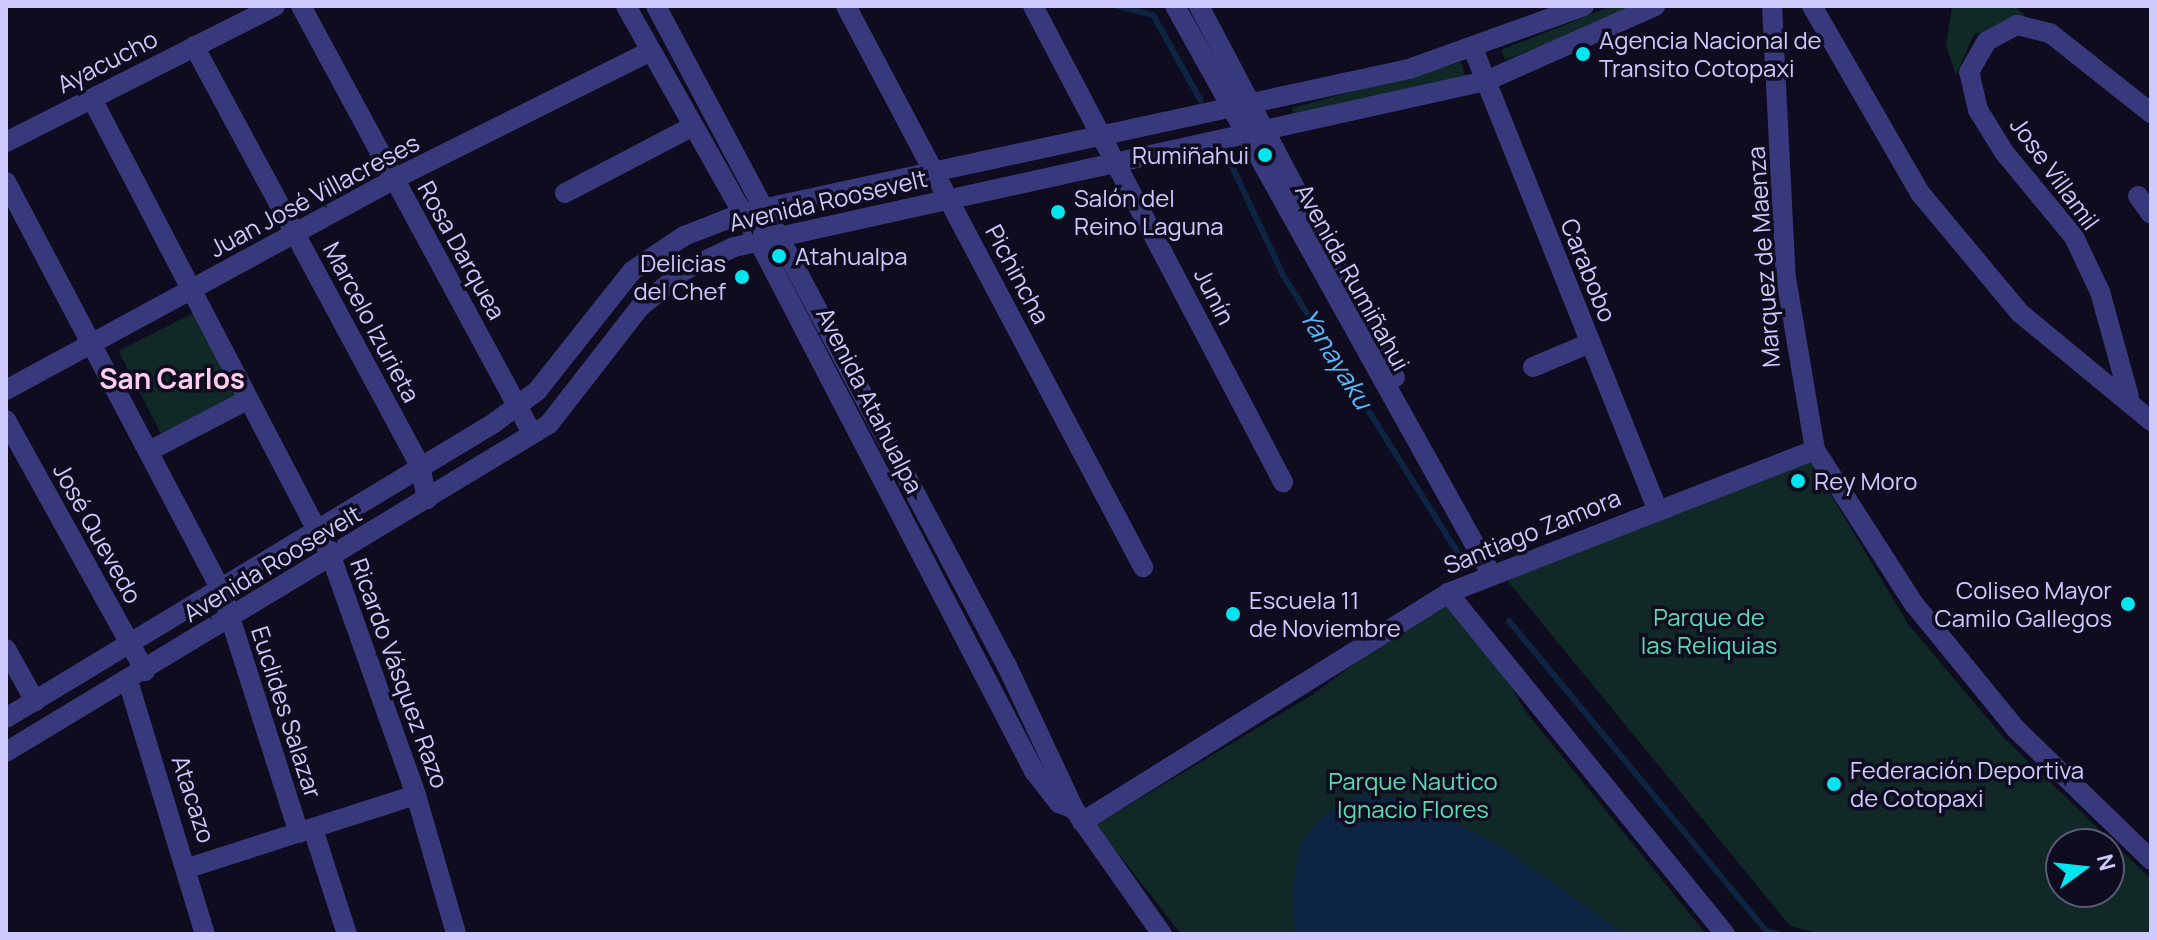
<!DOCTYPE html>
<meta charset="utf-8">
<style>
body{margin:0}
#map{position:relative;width:2157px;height:940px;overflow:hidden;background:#0e0c1e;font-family:Manrope,sans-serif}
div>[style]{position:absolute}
.green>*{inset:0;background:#102826;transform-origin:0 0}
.water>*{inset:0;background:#0d2442}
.stream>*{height:6px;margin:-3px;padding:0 3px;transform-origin:3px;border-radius:3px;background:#0d2442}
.minor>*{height:20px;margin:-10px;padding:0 10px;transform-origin:10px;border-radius:10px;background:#38397c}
.dots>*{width:22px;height:22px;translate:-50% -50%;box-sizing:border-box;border:4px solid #0e0c1e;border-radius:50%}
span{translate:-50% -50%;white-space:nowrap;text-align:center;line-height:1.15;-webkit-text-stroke:7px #0e0c1e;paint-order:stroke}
.poi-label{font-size:24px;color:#cecafe}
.left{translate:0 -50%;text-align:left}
.right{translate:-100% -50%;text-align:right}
.street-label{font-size:24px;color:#cecafe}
.park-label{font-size:24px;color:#59dcb4}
.water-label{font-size:26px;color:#5ab9fc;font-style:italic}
.quarter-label{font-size:28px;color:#feccef;font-weight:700}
.frame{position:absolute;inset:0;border:8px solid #cecafe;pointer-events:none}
.north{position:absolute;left:2045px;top:828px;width:80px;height:80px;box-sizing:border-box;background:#0e0c1e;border:2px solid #5b5878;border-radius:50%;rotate:75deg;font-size:22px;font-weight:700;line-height:32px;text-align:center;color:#cecafe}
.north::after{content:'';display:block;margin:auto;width:28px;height:36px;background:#04e5f0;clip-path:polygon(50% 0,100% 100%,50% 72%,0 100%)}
</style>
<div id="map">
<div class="green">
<div style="clip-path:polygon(1612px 6px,1642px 6px,1505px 60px,1501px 50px)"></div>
<div style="clip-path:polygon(1952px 6px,2015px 6px,2032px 23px,1974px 34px,1956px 75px,1946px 45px)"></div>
<div style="clip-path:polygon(1461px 62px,1466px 79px,1294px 120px,1292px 108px)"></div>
<div style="left:197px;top:311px;width:93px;height:88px;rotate:63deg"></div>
<div style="clip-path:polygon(evenodd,1811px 461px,1908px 624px,2004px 738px,2151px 879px,2151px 934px,1821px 934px,1790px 926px,1506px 579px,1811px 461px,2061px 844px,2109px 844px,2109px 892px,2061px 892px,2061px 844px)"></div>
<div style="clip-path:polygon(1454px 590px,1526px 712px,1706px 934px,1181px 934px,1096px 825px,1312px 695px)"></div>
</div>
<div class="water">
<div style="clip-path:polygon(1356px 795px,1409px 798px,1507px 850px,1625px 934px,1295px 934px,1292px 887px,1301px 843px,1320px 818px)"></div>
</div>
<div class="stream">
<div style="left:1117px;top:6px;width:37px;rotate:14deg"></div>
<div style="left:1153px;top:15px;width:98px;rotate:60.8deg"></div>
<div style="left:1229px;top:160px;width:127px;rotate:64.8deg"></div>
<div style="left:1283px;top:275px;width:326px;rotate:57.8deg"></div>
<div style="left:1509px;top:621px;width:403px;rotate:50.3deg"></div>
<div style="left:1766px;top:931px;width:11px;rotate:15deg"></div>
</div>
<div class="minor">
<div style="left:301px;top:6px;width:486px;rotate:61.6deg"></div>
<div style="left:626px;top:6px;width:271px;rotate:60.6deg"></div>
<div style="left:759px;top:242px;width:596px;rotate:62.53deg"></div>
<div style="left:1034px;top:771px;width:41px;rotate:52deg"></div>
<div style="left:1059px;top:803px;width:16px;rotate:22deg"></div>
<div style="left:656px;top:6px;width:748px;rotate:62deg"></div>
<div style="left:1007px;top:666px;width:158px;rotate:64.9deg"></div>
<div style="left:1074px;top:809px;width:153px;rotate:54.9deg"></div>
<div style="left:846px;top:6px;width:635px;rotate:62.1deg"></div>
<div style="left:1033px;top:6px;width:538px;rotate:62.29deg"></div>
<div style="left:1175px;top:6px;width:648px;rotate:60.9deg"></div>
<div style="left:1199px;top:6px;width:420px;rotate:62.2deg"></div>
<div style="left:1772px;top:6px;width:272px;rotate:87.1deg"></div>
<div style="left:1786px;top:278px;width:174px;rotate:80.4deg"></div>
<div style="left:1815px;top:450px;width:183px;rotate:57.3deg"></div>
<div style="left:1914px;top:604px;width:161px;rotate:50.8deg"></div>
<div style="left:2016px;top:729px;width:188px;rotate:44.1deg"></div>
<div style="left:1812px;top:6px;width:216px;rotate:60deg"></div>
<div style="left:1920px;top:193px;width:156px;rotate:50.2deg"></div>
<div style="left:2020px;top:313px;width:170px;rotate:39.5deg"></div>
<div style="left:194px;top:46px;width:477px;rotate:61.7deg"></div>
<div style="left:420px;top:466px;width:34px;rotate:78deg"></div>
<div style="left:1474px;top:51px;width:492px;rotate:68.2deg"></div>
<div style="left:92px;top:99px;width:519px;rotate:62.45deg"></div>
<div style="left:332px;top:559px;width:251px;rotate:70.4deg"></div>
<div style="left:416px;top:795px;width:145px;rotate:73.9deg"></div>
<div style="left:6px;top:142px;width:301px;rotate:-26.8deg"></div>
<div style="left:6px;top:182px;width:460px;rotate:62.2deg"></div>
<div style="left:221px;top:589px;width:256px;rotate:72.3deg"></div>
<div style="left:565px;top:193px;width:144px;rotate:-27.6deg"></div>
<div style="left:2138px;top:196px;width:22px;rotate:54deg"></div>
<div style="left:1533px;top:367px;width:62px;rotate:-22.8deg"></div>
<div style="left:6px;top:390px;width:442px;rotate:-28.5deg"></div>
<div style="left:394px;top:179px;width:287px;rotate:-26.5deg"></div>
<div style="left:2129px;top:397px;width:109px;rotate:-105.4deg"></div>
<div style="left:2100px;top:292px;width:61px;rotate:-115.3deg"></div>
<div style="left:2074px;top:237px;width:110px;rotate:-129.5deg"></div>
<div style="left:2004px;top:152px;width:49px;rotate:-121.8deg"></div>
<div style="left:1978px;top:110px;width:39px;rotate:-103deg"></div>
<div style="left:1969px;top:72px;width:36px;rotate:-60deg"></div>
<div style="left:1987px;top:41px;width:34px;rotate:-28deg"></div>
<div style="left:2017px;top:25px;width:34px;rotate:14deg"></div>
<div style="left:2050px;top:33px;width:129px;rotate:38.4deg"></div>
<div style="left:6px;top:420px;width:287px;rotate:61deg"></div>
<div style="left:151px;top:450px;width:110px;rotate:-27.5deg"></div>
<div style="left:1448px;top:593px;width:439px;rotate:50.9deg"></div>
<div style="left:6px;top:649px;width:60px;rotate:60.9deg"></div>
<div style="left:128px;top:681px;width:264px;rotate:73.1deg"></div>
<div style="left:6px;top:718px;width:570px;rotate:-31.15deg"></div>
<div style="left:494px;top:423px;width:54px;rotate:-36.7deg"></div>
<div style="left:537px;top:391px;width:153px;rotate:-51.6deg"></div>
<div style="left:632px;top:271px;width:63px;rotate:-33.9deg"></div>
<div style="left:684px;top:236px;width:63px;rotate:-21.3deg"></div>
<div style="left:743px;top:213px;width:681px;rotate:-12.2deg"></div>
<div style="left:1409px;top:69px;width:186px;rotate:-19.8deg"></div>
<div style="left:6px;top:752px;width:634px;rotate:-31.13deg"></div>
<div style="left:549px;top:424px;width:148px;rotate:-52.1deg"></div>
<div style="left:640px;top:307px;width:58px;rotate:-39.4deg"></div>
<div style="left:685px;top:270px;width:54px;rotate:-25.1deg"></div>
<div style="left:734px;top:247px;width:770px;rotate:-12.45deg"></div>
<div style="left:1486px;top:81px;width:185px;rotate:-23.9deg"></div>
<div style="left:1082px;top:822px;width:432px;rotate:-32deg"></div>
<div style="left:1448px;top:593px;width:394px;rotate:-21.3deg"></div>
<div style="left:313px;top:829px;width:110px;rotate:72.1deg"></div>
<div style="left:188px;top:868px;width:239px;rotate:-17.8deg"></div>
</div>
<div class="dots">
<div style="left:1583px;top:54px;background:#04e5f0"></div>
<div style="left:1265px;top:155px;background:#04e5f0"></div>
<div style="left:1058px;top:212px;background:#04e5f0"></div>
<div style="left:779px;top:256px;background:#04e5f0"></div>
<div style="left:742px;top:277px;background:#04e5f0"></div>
<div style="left:1798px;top:481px;background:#04e5f0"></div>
<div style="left:2128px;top:604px;background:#04e5f0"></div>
<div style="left:1233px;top:614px;background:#04e5f0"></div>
<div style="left:1834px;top:784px;background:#04e5f0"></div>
</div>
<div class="poi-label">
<span class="left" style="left:1599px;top:54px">Agencia Nacional de<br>Transito Cotopaxi</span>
<span class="right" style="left:1249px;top:155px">Rumiñahui</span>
<span class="left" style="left:1074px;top:212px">Salón del<br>Reino Laguna</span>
<span class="left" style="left:795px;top:256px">Atahualpa</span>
<span class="right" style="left:726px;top:277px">Delicias<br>del Chef</span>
<span class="left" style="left:1814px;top:481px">Rey Moro</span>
<span class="right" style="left:2112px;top:604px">Coliseo Mayor<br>Camilo Gallegos</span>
<span class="left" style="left:1249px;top:614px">Escuela 11<br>de Noviembre</span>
<span class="left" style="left:1850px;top:784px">Federación Deportiva<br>de Cotopaxi</span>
</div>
<div class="street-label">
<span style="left:107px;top:61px;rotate:-27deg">Ayacucho</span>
<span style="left:2055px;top:173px;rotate:54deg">Jose Villamil</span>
<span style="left:314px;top:195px;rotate:-28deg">Juan José Villacreses</span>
<span style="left:828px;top:200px;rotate:-13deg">Avenida Roosevelt</span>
<span style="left:462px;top:250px;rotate:61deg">Rosa Darquea</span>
<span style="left:1763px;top:257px;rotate:-94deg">Marquez de Maenza</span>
<span style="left:1589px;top:270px;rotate:68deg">Carabobo</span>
<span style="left:1018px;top:274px;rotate:62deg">Pichincha</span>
<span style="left:1353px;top:277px;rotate:61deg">Avenida Rumiñahui</span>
<span style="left:1215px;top:296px;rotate:63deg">Junín</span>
<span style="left:372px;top:322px;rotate:62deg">Marcelo Izurieta</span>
<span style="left:870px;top:400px;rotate:63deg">Avenida Atahualpa</span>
<span style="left:1532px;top:531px;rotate:-22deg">Santiago Zamora</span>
<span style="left:98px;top:533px;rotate:61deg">José Quevedo</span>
<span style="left:272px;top:563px;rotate:-31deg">Avenida Roosevelt</span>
<span style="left:400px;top:673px;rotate:70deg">Ricardo Vásquez Razo</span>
<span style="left:287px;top:712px;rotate:72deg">Euclides Salazar</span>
<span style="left:194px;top:799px;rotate:72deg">Atacazo</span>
</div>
<div class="park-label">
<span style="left:1709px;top:631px">Parque de<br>las Reliquias</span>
<span style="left:1413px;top:795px">Parque Nautico<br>Ignacio Flores</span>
</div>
<div class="water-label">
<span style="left:1336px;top:359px;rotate:58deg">Yanayaku</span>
</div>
<div class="quarter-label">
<span style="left:172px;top:378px">San Carlos</span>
</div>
<div class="frame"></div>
<div class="north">N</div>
</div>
